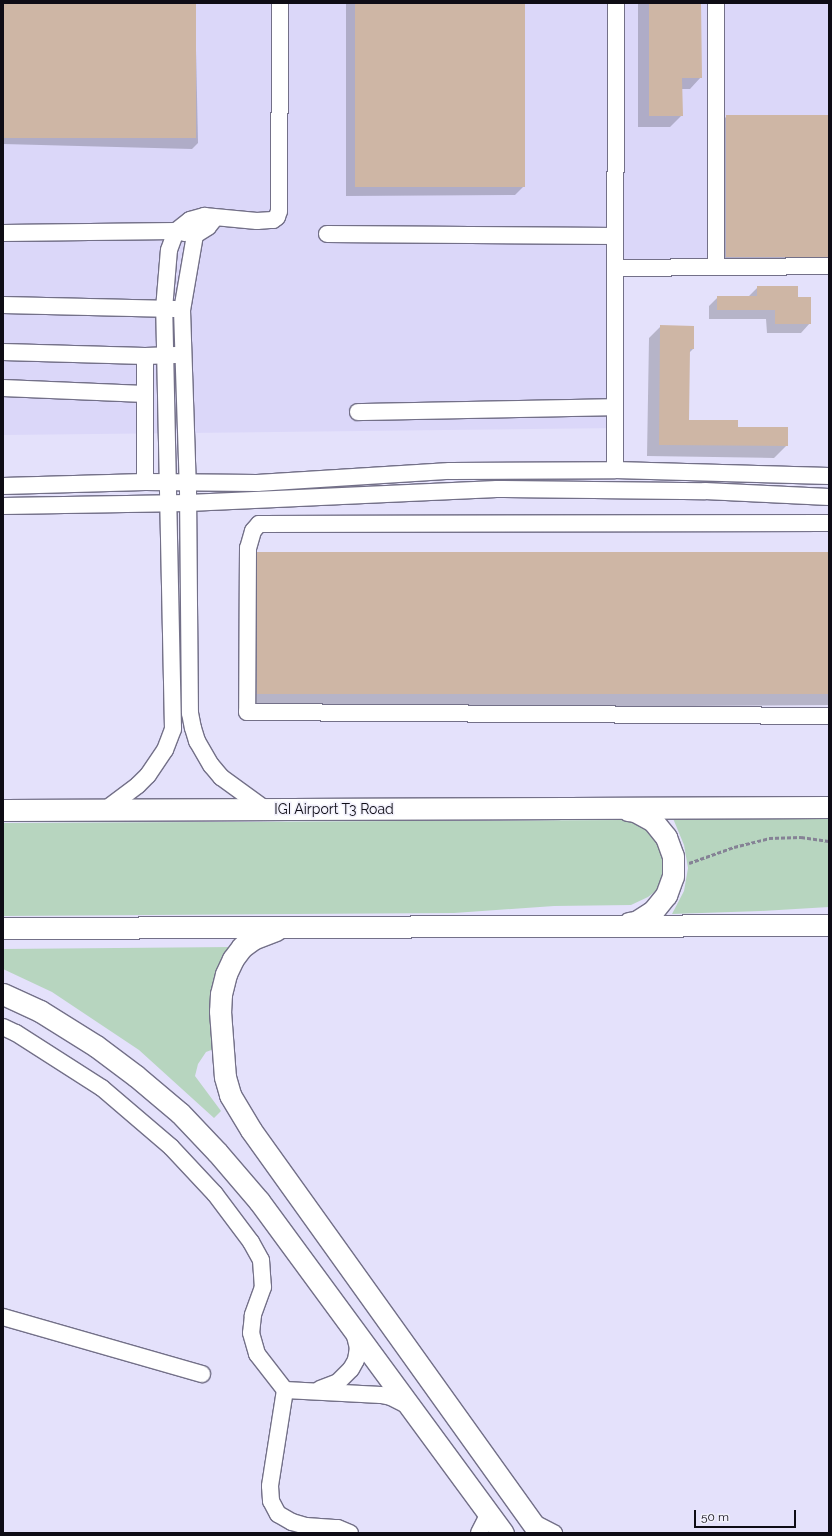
<!DOCTYPE html>
<style>
body{margin:0}
#map{position:relative;width:832px;height:1536px;overflow:hidden;background:#e4e1fb;font-family:Raleway,sans-serif}
div>[style]{position:absolute}
.built>*{inset:0;background:#dbd7f9}
.green>*{inset:0;background:#b7d5bf}
.shadow>*{inset:0;background:#0003}
.building>*{inset:0;background:#ceb6a5;transform-origin:0 0}
.path>*{height:2.5px;margin-top:-1.25px;transform-origin:0;background:repeating-linear-gradient(90deg,#858295 0 4px,transparent 0 6px)}
.roads{filter:drop-shadow(1px 0 #737088) drop-shadow(-1px 0 #737088) drop-shadow(0 1px #737088) drop-shadow(0 -1px #737088)}
.minor>*{height:16px;margin:-8px;padding:0 8px;transform-origin:8px;border-radius:8px;background:#fff}
.major>*{height:21px;margin:-10.5px;padding:0 10.5px;transform-origin:10.5px;border-radius:10.5px;background:#fff}
span{translate:-50% -50%;white-space:nowrap;text-align:center;line-height:1.15;-webkit-text-stroke:3px #f1f0fb;paint-order:stroke}
.street-label{font-size:14px;color:#0e0c15}
.frame{position:absolute;inset:0;border:4px solid #0e0c15;pointer-events:none}
.scale{position:absolute;left:694px;top:1510px;width:102px;height:18px;box-sizing:border-box;border:2px solid #0e0c15;border-top:0;padding-left:5px;font-size:12px;line-height:14px;white-space:nowrap;color:#0e0c15;-webkit-text-stroke:3px #f1f0fb;paint-order:stroke}
</style>
<div id="map">
<div class="built">
<div style="clip-path:polygon(3px 3px,829px 3px,829px 275px,621px 275px,621px 428px,3px 435px)"></div>
</div>
<div class="green">
<div style="clip-path:polygon(672px 816px,747px 816px,829px 819px,829px 907px,761px 911px,672px 914px,684px 891px,688px 868px,684px 845px)"></div>
<div style="clip-path:polygon(625px 820px,641px 825px,652px 835px,660px 845px,665px 864px,663px 878px,657px 890px,648px 897px,631px 905px,554px 906px,454px 913px,3px 916px,3px 823px)"></div>
<div style="clip-path:polygon(231px 947px,214px 1049px,206px 1052px,198px 1064px,195px 1076px,221px 1111px,214px 1118px,139px 1050px,52px 992px,3px 969px,3px 949px)"></div>
</div>
<div class="shadow">
<div style="clip-path:polygon(3px 3px,195px 3px,198px 143px,192px 149px,3px 144px)"></div>
<div style="clip-path:polygon(346px 3px,524px 3px,524px 186px,515px 195px,346px 196px)"></div>
<div style="clip-path:polygon(638px 3px,700px 3px,701px 77px,690px 89px,682px 89px,682px 115px,670px 127px,638px 127px)"></div>
<div style="clip-path:polygon(829px 116px,829px 269px,714px 269px,714px 129px,726px 117px)"></div>
<div style="clip-path:polygon(758px 287px,797px 298px,810px 323px,801px 333px,767px 333px,766px 319px,709px 319px,709px 306px,718px 297px,748px 297px)"></div>
<div style="clip-path:polygon(661px 326px,693px 349px,689px 353px,688px 421px,737px 428px,787px 445px,774px 458px,647px 456px,649px 338px)"></div>
<div style="clip-path:polygon(829px 553px,829px 705px,245px 709px,246px 569px,258px 557px)"></div>
</div>
<div class="building">
<div style="left:3px;top:3px;width:193px;height:135px"></div>
<div style="left:355px;top:3px;width:170px;height:184px"></div>
<div style="clip-path:polygon(649px 3px,701px 3px,702px 78px,682px 78px,683px 116px,649px 116px)"></div>
<div style="left:829px;top:115px;width:142px;height:103px;rotate:90deg"></div>
<div style="clip-path:polygon(757px 286px,798px 286px,798px 297px,811px 297px,811px 324px,775px 324px,775px 310px,717px 310px,717px 296px,757px 296px)"></div>
<div style="clip-path:polygon(660px 325px,694px 326px,694px 349px,690px 349px,689px 420px,738px 420px,738px 427px,788px 427px,788px 446px,659px 445px)"></div>
<div style="left:829px;top:552px;width:142px;height:572px;rotate:90deg"></div>
</div>
<div class="path">
<div style="left:689px;top:863px;width:48px;rotate:-19.6deg"></div>
<div style="left:734px;top:847px;width:36px;rotate:-14deg"></div>
<div style="left:769px;top:838px;width:32px;rotate:-2deg"></div>
<div style="left:801px;top:837px;width:28px;rotate:8deg"></div>
</div>
<div class="roads">
<div class="minor">
<div style="left:716px;top:3px;width:264px;rotate:90deg"></div>
<div style="left:215px;top:218px;width:11px;rotate:128deg"></div>
<div style="left:208px;top:227px;width:15px;rotate:148deg"></div>
<div style="left:195px;top:235px;width:76px;rotate:99.8deg"></div>
<div style="left:182px;top:310px;width:179px;rotate:88.1deg"></div>
<div style="left:188px;top:489px;width:224px;rotate:89.5deg"></div>
<div style="left:190px;top:713px;width:15px;rotate:79deg"></div>
<div style="left:193px;top:728px;width:14px;rotate:73deg"></div>
<div style="left:197px;top:741px;width:28px;rotate:60deg"></div>
<div style="left:211px;top:765px;width:16px;rotate:50deg"></div>
<div style="left:221px;top:777px;width:54px;rotate:36deg"></div>
<div style="left:3px;top:233px;width:173px;rotate:-0.7deg"></div>
<div style="left:176px;top:231px;width:9px;rotate:13deg"></div>
<div style="left:327px;top:234px;width:288px;rotate:0.4deg"></div>
<div style="left:615px;top:268px;width:214px;rotate:-0.5deg"></div>
<div style="left:3px;top:305px;width:172px;rotate:1.3deg"></div>
<div style="left:3px;top:352px;width:142px;rotate:1.6deg"></div>
<div style="left:145px;top:356px;width:31px;rotate:-2deg"></div>
<div style="left:3px;top:388px;width:142px;rotate:2.4deg"></div>
<div style="left:358px;top:412px;width:257px;rotate:-1.1deg"></div>
<div style="left:615px;top:470px;width:467px;rotate:-89.9deg"></div>
<div style="left:145px;top:482px;width:126px;rotate:-90deg"></div>
<div style="left:3px;top:486px;width:142px;rotate:-1.6deg"></div>
<div style="left:145px;top:482px;width:112px;rotate:0.5deg"></div>
<div style="left:257px;top:483px;width:193px;rotate:-3.6deg"></div>
<div style="left:450px;top:471px;width:165px;rotate:-0.3deg"></div>
<div style="left:615px;top:470px;width:214px;rotate:1.6deg"></div>
<div style="left:3px;top:506px;width:185px;rotate:-0.9deg"></div>
<div style="left:188px;top:503px;width:309px;rotate:-2.6deg"></div>
<div style="left:497px;top:489px;width:208px;rotate:0.6deg"></div>
<div style="left:705px;top:491px;width:124px;rotate:2.8deg"></div>
<div style="left:829px;top:523px;width:570px;rotate:179.9deg"></div>
<div style="left:259px;top:524px;width:9px;rotate:131deg"></div>
<div style="left:253px;top:531px;width:18px;rotate:106deg"></div>
<div style="left:248px;top:548px;width:164px;rotate:90.3deg"></div>
<div style="left:247px;top:712px;width:582px;rotate:0.39deg"></div>
<div style="left:105px;top:810px;width:41px;rotate:-37.1deg"></div>
<div style="left:138px;top:785px;width:14px;rotate:-45deg"></div>
<div style="left:148px;top:775px;width:30px;rotate:-56deg"></div>
<div style="left:165px;top:750px;width:22px;rotate:-69deg"></div>
<div style="left:173px;top:729px;width:420px;rotate:-91.2deg"></div>
<div style="left:164px;top:309px;width:59px;rotate:-85.2deg"></div>
<div style="left:169px;top:250px;width:20px;rotate:-70deg"></div>
<div style="left:176px;top:231px;width:18px;rotate:-38deg"></div>
<div style="left:190px;top:220px;width:15px;rotate:-16deg"></div>
<div style="left:204px;top:216px;width:53px;rotate:5.4deg"></div>
<div style="left:257px;top:221px;width:16px;rotate:-4deg"></div>
<div style="left:273px;top:220px;width:5px;rotate:-37deg"></div>
<div style="left:277px;top:217px;width:6px;rotate:-72deg"></div>
<div style="left:279px;top:211px;width:208px;rotate:-89.7deg"></div>
<div style="left:3px;top:1027px;width:14px;rotate:25deg"></div>
<div style="left:16px;top:1033px;width:102px;rotate:32.6deg"></div>
<div style="left:102px;top:1088px;width:91px;rotate:40.5deg"></div>
<div style="left:171px;top:1147px;width:64px;rotate:46.9deg"></div>
<div style="left:215px;top:1194px;width:60px;rotate:53.1deg"></div>
<div style="left:251px;top:1242px;width:21px;rotate:61deg"></div>
<div style="left:261px;top:1260px;width:27px;rotate:86deg"></div>
<div style="left:263px;top:1287px;width:30px;rotate:110deg"></div>
<div style="left:253px;top:1315px;width:18px;rotate:96deg"></div>
<div style="left:251px;top:1333px;width:22px;rotate:74deg"></div>
<div style="left:257px;top:1354px;width:46px;rotate:52.1deg"></div>
<div style="left:285px;top:1390px;width:96px;rotate:3deg"></div>
<div style="left:381px;top:1395px;width:10px;rotate:11deg"></div>
<div style="left:391px;top:1397px;width:20px;rotate:27deg"></div>
<div style="left:3px;top:1317px;width:207px;rotate:16deg"></div>
<div style="left:320px;top:1389px;width:19px;rotate:-21deg"></div>
<div style="left:338px;top:1382px;width:18px;rotate:-45deg"></div>
<div style="left:351px;top:1369px;width:10px;rotate:-61deg"></div>
<div style="left:356px;top:1360px;width:12px;rotate:-81deg"></div>
<div style="left:358px;top:1348px;width:16px;rotate:-104deg"></div>
<div style="left:285px;top:1390px;width:97px;rotate:98.9deg"></div>
<div style="left:270px;top:1486px;width:15px;rotate:86deg"></div>
<div style="left:271px;top:1501px;width:15px;rotate:62deg"></div>
<div style="left:278px;top:1514px;width:16px;rotate:30deg"></div>
<div style="left:292px;top:1522px;width:15px;rotate:16deg"></div>
<div style="left:306px;top:1526px;width:32px;rotate:4deg"></div>
<div style="left:338px;top:1528px;width:13px;rotate:23deg"></div>
<div style="left:532px;top:1522px;width:25px;rotate:27deg"></div>
<div style="left:479px;top:1533px;width:18px;rotate:-63deg"></div>
<div style="left:487px;top:1517px;width:8px;rotate:-97deg"></div>
</div>
<div class="major">
<div style="left:3px;top:810px;width:826px;rotate:-0.21deg"></div>
<div style="left:628px;top:810px;width:7px;rotate:8deg"></div>
<div style="left:635px;top:811px;width:21px;rotate:29deg"></div>
<div style="left:653px;top:821px;width:21px;rotate:51deg"></div>
<div style="left:666px;top:837px;width:20px;rotate:70deg"></div>
<div style="left:673px;top:856px;width:20px;rotate:90deg"></div>
<div style="left:673px;top:876px;width:20px;rotate:110deg"></div>
<div style="left:666px;top:895px;width:21px;rotate:129deg"></div>
<div style="left:653px;top:911px;width:20px;rotate:147deg"></div>
<div style="left:636px;top:922px;width:7px;rotate:172deg"></div>
<div style="left:3px;top:928px;width:826px;rotate:-0.21deg"></div>
<div style="left:276px;top:930px;width:25px;rotate:159deg"></div>
<div style="left:253px;top:939px;width:14px;rotate:144deg"></div>
<div style="left:242px;top:947px;width:15px;rotate:127deg"></div>
<div style="left:233px;top:959px;width:17px;rotate:115deg"></div>
<div style="left:226px;top:974px;width:21px;rotate:104deg"></div>
<div style="left:221px;top:994px;width:17px;rotate:93deg"></div>
<div style="left:220px;top:1011px;width:66px;rotate:85.7deg"></div>
<div style="left:225px;top:1077px;width:19px;rotate:74deg"></div>
<div style="left:230px;top:1095px;width:41px;rotate:59deg"></div>
<div style="left:251px;top:1130px;width:496px;rotate:54.4deg"></div>
<div style="left:3px;top:994px;width:41px;rotate:24.7deg"></div>
<div style="left:40px;top:1011px;width:66px;rotate:32deg"></div>
<div style="left:96px;top:1046px;width:50px;rotate:36.9deg"></div>
<div style="left:136px;top:1076px;width:57px;rotate:40.1deg"></div>
<div style="left:180px;top:1113px;width:54px;rotate:46.5deg"></div>
<div style="left:217px;top:1152px;width:65px;rotate:49.4deg"></div>
<div style="left:259px;top:1201px;width:412px;rotate:53.7deg"></div>
</div>
</div>
<div class="street-label">
<span style="left:334px;top:809px">IGI Airport T3 Road</span>
</div>
<div class="frame"></div>
<div class="scale">50 m</div>
</div>
